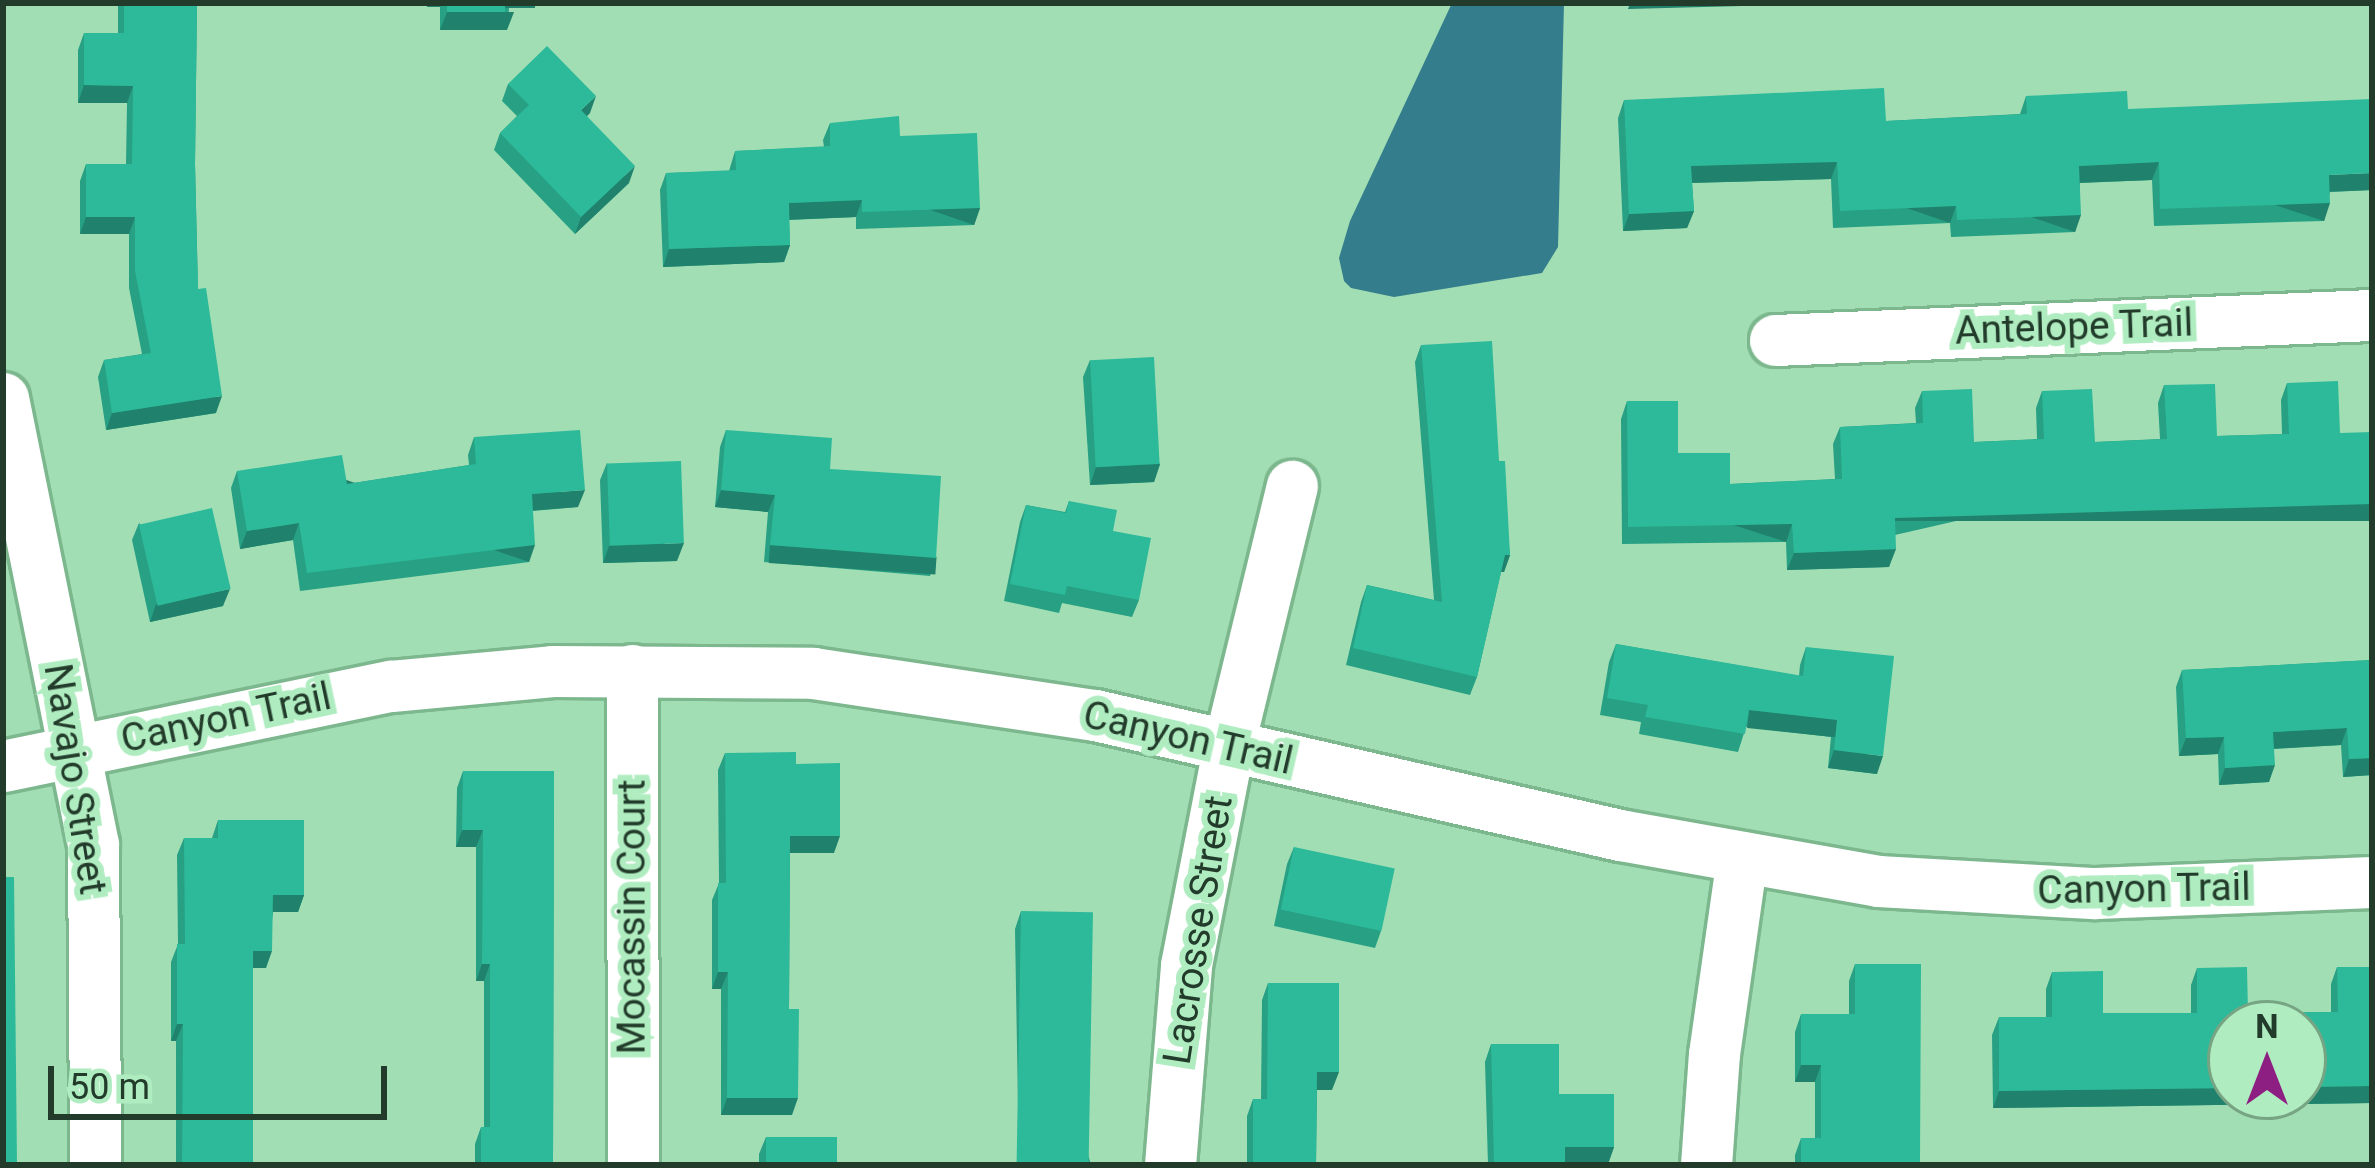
<!DOCTYPE html>
<style>
body{margin:0}
#map{position:relative;width:2375px;height:1168px;overflow:hidden;background:#a2deb3;font-family:Roboto,sans-serif}
div>[style]{position:absolute}
.water>*{inset:0;background:#347d8c}
.roads{filter:drop-shadow(3px 0 #7cb78d) drop-shadow(-3px 0 #7cb78d) drop-shadow(0 3px #7cb78d) drop-shadow(0 -3px #7cb78d)}
.street>*{height:51px;margin:-25.5px;padding:0 25.5px;transform-origin:25.5px;border-radius:25.5px;background:#fff}
.wall>*{inset:0;background:#27a084}
.shaded-wall>*{inset:0;background:#20826c;transform-origin:0 0}
.building>*{inset:0;background:#2dba9a;transform-origin:0 0}
span{translate:-50% -50%;white-space:nowrap;text-align:center;line-height:1.15;-webkit-text-stroke:12px #afecc0;paint-order:stroke}
.street-label{font-size:39px;color:#223b2a}
.frame{position:absolute;inset:0;border:6px solid #223b2a;pointer-events:none}
.north{position:absolute;left:2207px;top:1000px;width:120px;height:120px;box-sizing:border-box;background:#afecc0;border:3px solid #77a584;border-radius:50%;rotate:0deg;font-size:33px;font-weight:700;line-height:48px;text-align:center;color:#223b2a}
.north::after{content:'';display:block;margin:auto;width:42px;height:54px;background:#8e1f82;clip-path:polygon(50% 0,100% 100%,50% 72%,0 100%)}
.scale{position:absolute;left:48px;top:1066px;width:339px;height:54px;box-sizing:border-box;border:6px solid #223b2a;border-top:0;padding-left:15px;font-size:36px;line-height:42px;white-space:nowrap;color:#223b2a;-webkit-text-stroke:9px #afecc0;paint-order:stroke}
</style>
<div id="map">
<div class="water">
<div style="clip-path:polygon(1452px 3px,1564px 3px,1558px 247px,1542px 273px,1394px 297px,1351px 288px,1344px 281px,1339px 258px,1350px 221px)"></div>
</div>
<div class="roads">
<div class="street">
<div style="left:1775px;top:340px;width:598px;rotate:-2.4deg"></div>
<div style="left:3px;top:398px;width:455px;rotate:78.6deg"></div>
<div style="left:93px;top:844px;width:321px;rotate:89.6deg"></div>
<div style="left:632px;top:670px;width:495px;rotate:89.9deg"></div>
<div style="left:3px;top:766px;width:396px;rotate:-11.7deg"></div>
<div style="left:391px;top:686px;width:162px;rotate:-5.3deg"></div>
<div style="left:552px;top:671px;width:261px;rotate:0.4deg"></div>
<div style="left:813px;top:673px;width:285px;rotate:8.5deg"></div>
<div style="left:1095px;top:715px;width:539px;rotate:12.88deg"></div>
<div style="left:1620px;top:835px;width:262px;rotate:10.1deg"></div>
<div style="left:1878px;top:881px;width:218px;rotate:3.2deg"></div>
<div style="left:2096px;top:893px;width:276px;rotate:-2.3deg"></div>
<div style="left:1170px;top:1165px;width:201px;rotate:-85.4deg"></div>
<div style="left:1186px;top:965px;width:221px;rotate:-79deg"></div>
<div style="left:1228px;top:748px;width:270px;rotate:-76.3deg"></div>
<div style="left:1706px;top:1165px;width:111px;rotate:-85.9deg"></div>
<div style="left:1714px;top:1054px;width:199px;rotate:-81.9deg"></div>
</div>
</div>
<div class="wall">
<div style="clip-path:polygon(118px 3px,197px 3px,195px 164px,198px 289px,216px 413px,106px 430px,98px 377px,104px 360px,142px 354px,129px 288px,129px 234px,80px 234px,80px 181px,86px 164px,126px 164px,127px 103px,78px 103px,78px 50px,84px 33px,118px 33px)"></div>
<div style="clip-path:polygon(427px 3px,535px 3px,534px 8px,509px 8px,507px 30px,440px 30px,440px 7px,427px 7px)"></div>
<div style="clip-path:polygon(508px 84px,590px 113px,587px 116px,629px 183px,575px 234px,494px 150px,500px 133px,517px 116px,502px 101px)"></div>
<div style="clip-path:polygon(2026px 96px,2128px 109px,2372px 190px,2330px 192px,2324px 221px,2154px 226px,2152px 180px,2080px 183px,2075px 232px,1951px 237px,1950px 223px,1833px 228px,1831px 179px,1692px 183px,1694px 211px,1687px 228px,1623px 231px,1618px 118px,1624px 100px,1886px 121px,2020px 114px)"></div>
<div style="clip-path:polygon(830px 123px,900px 136px,980px 208px,974px 225px,856px 229px,856px 217px,789px 220px,790px 245px,784px 262px,663px 267px,660px 190px,666px 173px,729px 171px,735px 151px,824px 147px,823px 140px)"></div>
<div style="clip-path:polygon(1421px 345px,1499px 461px,1510px 555px,1504px 572px,1501px 572px,1477px 677px,1470px 695px,1346px 665px,1361px 602px,1367px 585px,1434px 600px,1415px 362px)"></div>
<div style="clip-path:polygon(1090px 360px,1160px 464px,1154px 482px,1090px 485px,1083px 377px)"></div>
<div style="clip-path:polygon(2287px 383px,2340px 433px,1895px 535px,1889px 567px,1787px 570px,1786px 542px,1622px 544px,1621px 419px,1627px 401px,1678px 453px,1730px 484px,1835px 479px,1833px 444px,1840px 427px,1916px 423px,1915px 408px,1922px 391px,1974px 442px,2037px 439px,2036px 408px,2042px 391px,2095px 442px,2160px 439px,2158px 403px,2164px 385px,2217px 436px,2282px 434px,2281px 400px)"></div>
<div style="clip-path:polygon(726px 430px,830px 469px,936px 558px,930px 576px,764px 562px,768px 512px,715px 507px,720px 447px)"></div>
<div style="clip-path:polygon(474px 437px,578px 507px,533px 511px,529px 562px,300px 591px,293px 540px,240px 549px,231px 488px,237px 471px,347px 484px,469px 465px,468px 455px)"></div>
<div style="clip-path:polygon(607px 463px,677px 561px,603px 563px,600px 480px)"></div>
<div style="clip-path:polygon(1069px 501px,1113px 531px,1139px 600px,1132px 617px,1062px 603px,1059px 613px,1004px 601px,1020px 522px,1026px 505px,1065px 512px)"></div>
<div style="clip-path:polygon(139px 523px,223px 606px,150px 622px,132px 540px)"></div>
<div style="clip-path:polygon(1616px 644px,1799px 676px,1800px 665px,1806px 647px,1877px 774px,1828px 768px,1831px 737px,1746px 727px,1738px 752px,1639px 734px,1641px 722px,1600px 715px,1609px 662px)"></div>
<div style="clip-path:polygon(2372px 660px,2372px 775px,2343px 777px,2341px 745px,2274px 749px,2269px 782px,2219px 785px,2218px 754px,2179px 756px,2176px 687px,2182px 670px)"></div>
<div style="clip-path:polygon(725px 753px,796px 764px,834px 853px,790px 853px,789px 1009px,792px 1115px,721px 1115px,721px 989px,712px 989px,712px 900px,719px 883px,718px 770px)"></div>
<div style="clip-path:polygon(463px 771px,554px 771px,553px 1165px,475px 1165px,475px 1144px,481px 1127px,484px 1127px,484px 981px,476px 981px,476px 847px,456px 847px,457px 788px)"></div>
<div style="clip-path:polygon(218px 820px,304px 895px,298px 912px,273px 912px,266px 968px,253px 968px,253px 1165px,176px 1165px,176px 1041px,171px 1041px,171px 962px,178px 944px,177px 855px,184px 838px,212px 838px)"></div>
<div style="clip-path:polygon(1294px 847px,1381px 931px,1375px 948px,1274px 926px,1287px 864px)"></div>
<div style="clip-path:polygon(1021px 911px,1091px 1165px,1019px 1165px,1015px 929px)"></div>
<div style="clip-path:polygon(1855px 964px,1920px 1165px,1795px 1165px,1795px 1155px,1801px 1138px,1815px 1138px,1815px 1082px,1795px 1082px,1795px 1032px,1801px 1014px,1849px 1014px,1849px 981px)"></div>
<div style="clip-path:polygon(2337px 967px,2372px 967px,2372px 1103px,1993px 1108px,1992px 1035px,1999px 1017px,2046px 1017px,2046px 989px,2052px 972px,2103px 1013px,2191px 1013px,2191px 985px,2197px 968px,2248px 1013px,2331px 1012px,2331px 984px)"></div>
<div style="clip-path:polygon(1268px 983px,1332px 1090px,1317px 1090px,1316px 1165px,1247px 1165px,1247px 1116px,1253px 1099px,1261px 1099px,1262px 1000px)"></div>
<div style="clip-path:polygon(1491px 1044px,1559px 1094px,1614px 1147px,1608px 1164px,1488px 1165px,1485px 1062px)"></div>
<div style="clip-path:polygon(766px 1137px,837px 1165px,759px 1165px,759px 1154px)"></div>
</div>
<div class="shaded-wall">
<div style="clip-path:polygon(429px 3px,442px 3px,440px 7px,427px 7px)"></div>
<div style="left:488px;top:3px;width:47px;height:5px"></div>
<div style="clip-path:polygon(1630px 3px,1854px 3px,1628px 9px)"></div>
<div style="clip-path:polygon(447px 12px,514px 12px,507px 30px,440px 30px)"></div>
<div style="clip-path:polygon(84px 85px,133px 86px,127px 103px,78px 103px)"></div>
<div style="clip-path:polygon(596px 96px,590px 113px,575px 127px,581px 110px)"></div>
<div style="clip-path:polygon(1786px 162px,1837px 162px,1831px 179px,1685px 183px,1691px 166px)"></div>
<div style="clip-path:polygon(2159px 162px,2152px 180px,2073px 183px,2079px 166px)"></div>
<div style="clip-path:polygon(635px 166px,629px 183px,575px 234px,581px 217px)"></div>
<div style="clip-path:polygon(2372px 173px,2372px 190px,2323px 192px,2329px 175px)"></div>
<div style="clip-path:polygon(862px 200px,856px 217px,782px 220px,789px 203px)"></div>
<div style="left:2330px;top:203px;width:19px;height:170px;rotate:108deg"></div>
<div style="left:1956px;top:206px;width:18px;height:116px;rotate:109deg"></div>
<div style="left:980px;top:208px;width:18px;height:118px;rotate:109deg"></div>
<div style="clip-path:polygon(1694px 211px,1687px 228px,1623px 231px,1629px 214px)"></div>
<div style="left:2081px;top:215px;width:18px;height:124px;rotate:109deg"></div>
<div style="clip-path:polygon(86px 217px,135px 217px,129px 234px,80px 234px)"></div>
<div style="clip-path:polygon(790px 245px,784px 262px,663px 267px,669px 249px)"></div>
<div style="clip-path:polygon(222px 396px,216px 413px,106px 430px,112px 413px)"></div>
<div style="clip-path:polygon(1160px 464px,1154px 482px,1090px 485px,1096px 467px)"></div>
<div style="clip-path:polygon(585px 490px,578px 507px,526px 511px,532px 494px)"></div>
<div style="clip-path:polygon(721px 490px,775px 495px,768px 512px,715px 507px)"></div>
<div style="left:2372px;top:504px;width:17px;height:477px;rotate:90deg"></div>
<div style="clip-path:polygon(299px 523px,293px 540px,240px 549px,247px 531px)"></div>
<div style="left:1792px;top:524px;width:19px;height:164px;rotate:108deg"></div>
<div style="clip-path:polygon(684px 543px,677px 561px,603px 563px,609px 546px)"></div>
<div style="left:535px;top:545px;width:18px;height:230px;rotate:109deg"></div>
<div style="left:770px;top:545px;width:167px;height:18px;rotate:4deg"></div>
<div style="clip-path:polygon(1896px 549px,1889px 567px,1787px 570px,1794px 553px)"></div>
<div style="clip-path:polygon(1505px 555px,1510px 555px,1504px 572px,1499px 572px)"></div>
<div style="clip-path:polygon(230px 589px,223px 606px,150px 622px,156px 604px)"></div>
<div style="left:1749px;top:710px;width:89px;height:18px;rotate:6deg"></div>
<div style="clip-path:polygon(2347px 728px,2341px 745px,2267px 749px,2273px 732px)"></div>
<div style="clip-path:polygon(2224px 737px,2218px 754px,2179px 756px,2186px 738px)"></div>
<div style="clip-path:polygon(1834px 750px,1883px 756px,1877px 774px,1828px 768px)"></div>
<div style="clip-path:polygon(2372px 758px,2372px 775px,2343px 777px,2349px 759px)"></div>
<div style="clip-path:polygon(2275px 765px,2269px 782px,2219px 785px,2225px 768px)"></div>
<div style="clip-path:polygon(462px 830px,483px 830px,476px 847px,456px 847px)"></div>
<div style="clip-path:polygon(790px 836px,840px 836px,834px 853px,784px 853px)"></div>
<div style="clip-path:polygon(273px 895px,304px 895px,298px 912px,267px 912px)"></div>
<div style="clip-path:polygon(253px 951px,272px 951px,266px 968px,246px 968px)"></div>
<div style="clip-path:polygon(482px 964px,490px 964px,484px 981px,476px 981px)"></div>
<div style="clip-path:polygon(718px 972px,728px 972px,721px 989px,712px 989px)"></div>
<div style="clip-path:polygon(177px 1024px,183px 1024px,176px 1041px,171px 1041px)"></div>
<div style="clip-path:polygon(1801px 1065px,1821px 1065px,1815px 1082px,1795px 1082px)"></div>
<div style="clip-path:polygon(1317px 1072px,1339px 1072px,1332px 1090px,1311px 1090px)"></div>
<div style="clip-path:polygon(2372px 1086px,2372px 1103px,1993px 1108px,1999px 1091px,2231px 1088px,2231px 1096px,2303px 1096px,2303px 1087px)"></div>
<div style="clip-path:polygon(727px 1098px,798px 1098px,792px 1115px,721px 1115px)"></div>
<div style="clip-path:polygon(1565px 1147px,1614px 1147px,1608px 1164px,1559px 1164px)"></div>
</div>
<div class="building">
<div style="clip-path:polygon(124px 3px,197px 3px,195px 164px,198px 289px,206px 288px,222px 396px,112px 413px,104px 360px,151px 353px,135px 271px,135px 217px,86px 217px,86px 164px,132px 164px,133px 86px,84px 85px,84px 33px,124px 33px)"></div>
<div style="left:447px;top:3px;width:58px;height:9px"></div>
<div style="clip-path:polygon(547px 46px,596px 96px,581px 110px,635px 166px,581px 217px,500px 133px,529px 105px,508px 84px)"></div>
<div style="clip-path:polygon(1884px 88px,1886px 121px,2027px 114px,2026px 96px,2127px 91px,2128px 109px,2372px 99px,2372px 173px,2329px 175px,2330px 203px,2160px 209px,2159px 162px,2079px 166px,2081px 215px,1957px 220px,1956px 206px,1840px 211px,1837px 162px,1691px 166px,1694px 211px,1629px 214px,1624px 100px)"></div>
<div style="clip-path:polygon(899px 116px,900px 136px,977px 133px,980px 208px,862px 212px,862px 200px,789px 203px,790px 245px,669px 249px,666px 173px,736px 170px,735px 151px,830px 146px,830px 123px)"></div>
<div style="clip-path:polygon(1492px 341px,1499px 461px,1505px 461px,1510px 555px,1505px 555px,1477px 677px,1353px 648px,1367px 585px,1442px 602px,1421px 345px)"></div>
<div style="left:1154px;top:357px;width:107px;height:64px;rotate:87deg"></div>
<div style="clip-path:polygon(2338px 381px,2340px 433px,2372px 432px,2372px 504px,1895px 518px,1896px 549px,1794px 553px,1792px 524px,1628px 527px,1627px 401px,1678px 401px,1678px 453px,1730px 453px,1730px 484px,1842px 479px,1840px 427px,1923px 423px,1922px 391px,1972px 389px,1974px 442px,2044px 439px,2042px 391px,2092px 389px,2095px 442px,2167px 439px,2164px 385px,2215px 384px,2217px 436px,2289px 434px,2287px 383px)"></div>
<div style="clip-path:polygon(580px 430px,585px 490px,532px 494px,535px 545px,307px 573px,299px 523px,247px 531px,237px 471px,342px 455px,347px 484px,476px 464px,474px 437px)"></div>
<div style="clip-path:polygon(726px 430px,832px 438px,830px 469px,941px 476px,936px 558px,770px 545px,775px 495px,721px 490px)"></div>
<div style="left:681px;top:461px;width:82px;height:74px;rotate:88deg"></div>
<div style="clip-path:polygon(1069px 501px,1117px 510px,1113px 531px,1151px 538px,1139px 600px,1067px 586px,1065px 595px,1010px 584px,1026px 505px,1066px 513px)"></div>
<div style="left:212px;top:508px;width:83px;height:75px;rotate:77deg"></div>
<div style="clip-path:polygon(1616px 644px,1803px 676px,1806px 647px,1894px 656px,1883px 756px,1834px 750px,1837px 720px,1749px 710px,1745px 734px,1645px 717px,1648px 705px,1607px 698px)"></div>
<div style="clip-path:polygon(2372px 660px,2372px 758px,2349px 759px,2347px 728px,2273px 732px,2275px 765px,2225px 768px,2224px 737px,2186px 738px,2182px 670px)"></div>
<div style="clip-path:polygon(796px 752px,796px 764px,840px 763px,840px 836px,790px 836px,789px 1009px,799px 1009px,798px 1098px,727px 1098px,728px 972px,718px 972px,718px 883px,726px 883px,725px 753px)"></div>
<div style="clip-path:polygon(463px 771px,554px 771px,553px 1165px,481px 1165px,481px 1127px,490px 1127px,490px 964px,482px 964px,483px 830px,462px 830px)"></div>
<div style="clip-path:polygon(218px 820px,304px 820px,304px 895px,273px 895px,272px 951px,253px 951px,253px 1165px,182px 1165px,183px 1024px,177px 1024px,177px 944px,185px 944px,184px 838px,218px 838px)"></div>
<div style="left:1294px;top:847px;width:103px;height:64px;rotate:12deg"></div>
<div style="clip-path:polygon(3px 877px,14px 877px,17px 1165px,3px 1165px)"></div>
<div style="left:1021px;top:911px;width:72px;height:254px;rotate:1deg"></div>
<div style="clip-path:polygon(1855px 964px,1921px 964px,1920px 1165px,1801px 1165px,1801px 1138px,1821px 1138px,1821px 1065px,1801px 1065px,1801px 1014px,1855px 1014px)"></div>
<div style="clip-path:polygon(2247px 967px,2248px 1013px,2338px 1012px,2337px 967px,2372px 967px,2372px 1086px,2303px 1087px,2303px 1024px,2231px 1024px,2231px 1088px,1999px 1091px,1999px 1017px,2052px 1017px,2052px 972px,2103px 971px,2103px 1013px,2197px 1013px,2197px 968px)"></div>
<div style="clip-path:polygon(1268px 983px,1339px 983px,1339px 1072px,1317px 1072px,1316px 1165px,1253px 1165px,1253px 1099px,1267px 1099px)"></div>
<div style="clip-path:polygon(1491px 1044px,1559px 1044px,1559px 1094px,1614px 1094px,1614px 1147px,1565px 1147px,1565px 1165px,1494px 1165px)"></div>
<div style="left:766px;top:1137px;width:71px;height:28px"></div>
</div>
<div class="street-label">
<span style="left:2074px;top:327px;rotate:-2deg">Antelope Trail</span>
<span style="left:226px;top:718px;rotate:-12deg">Canyon Trail</span>
<span style="left:1188px;top:738px;rotate:13deg">Canyon Trail</span>
<span style="left:75px;top:779px;rotate:81deg">Navajo Street</span>
<span style="left:2144px;top:889px;rotate:-1deg">Canyon Trail</span>
<span style="left:632px;top:917px;rotate:-90deg">Mocassin Court</span>
<span style="left:1198px;top:930px;rotate:-81deg">Lacrosse Street</span>
</div>
<div class="frame"></div>
<div class="north">N</div>
<div class="scale">50 m</div>
</div>
